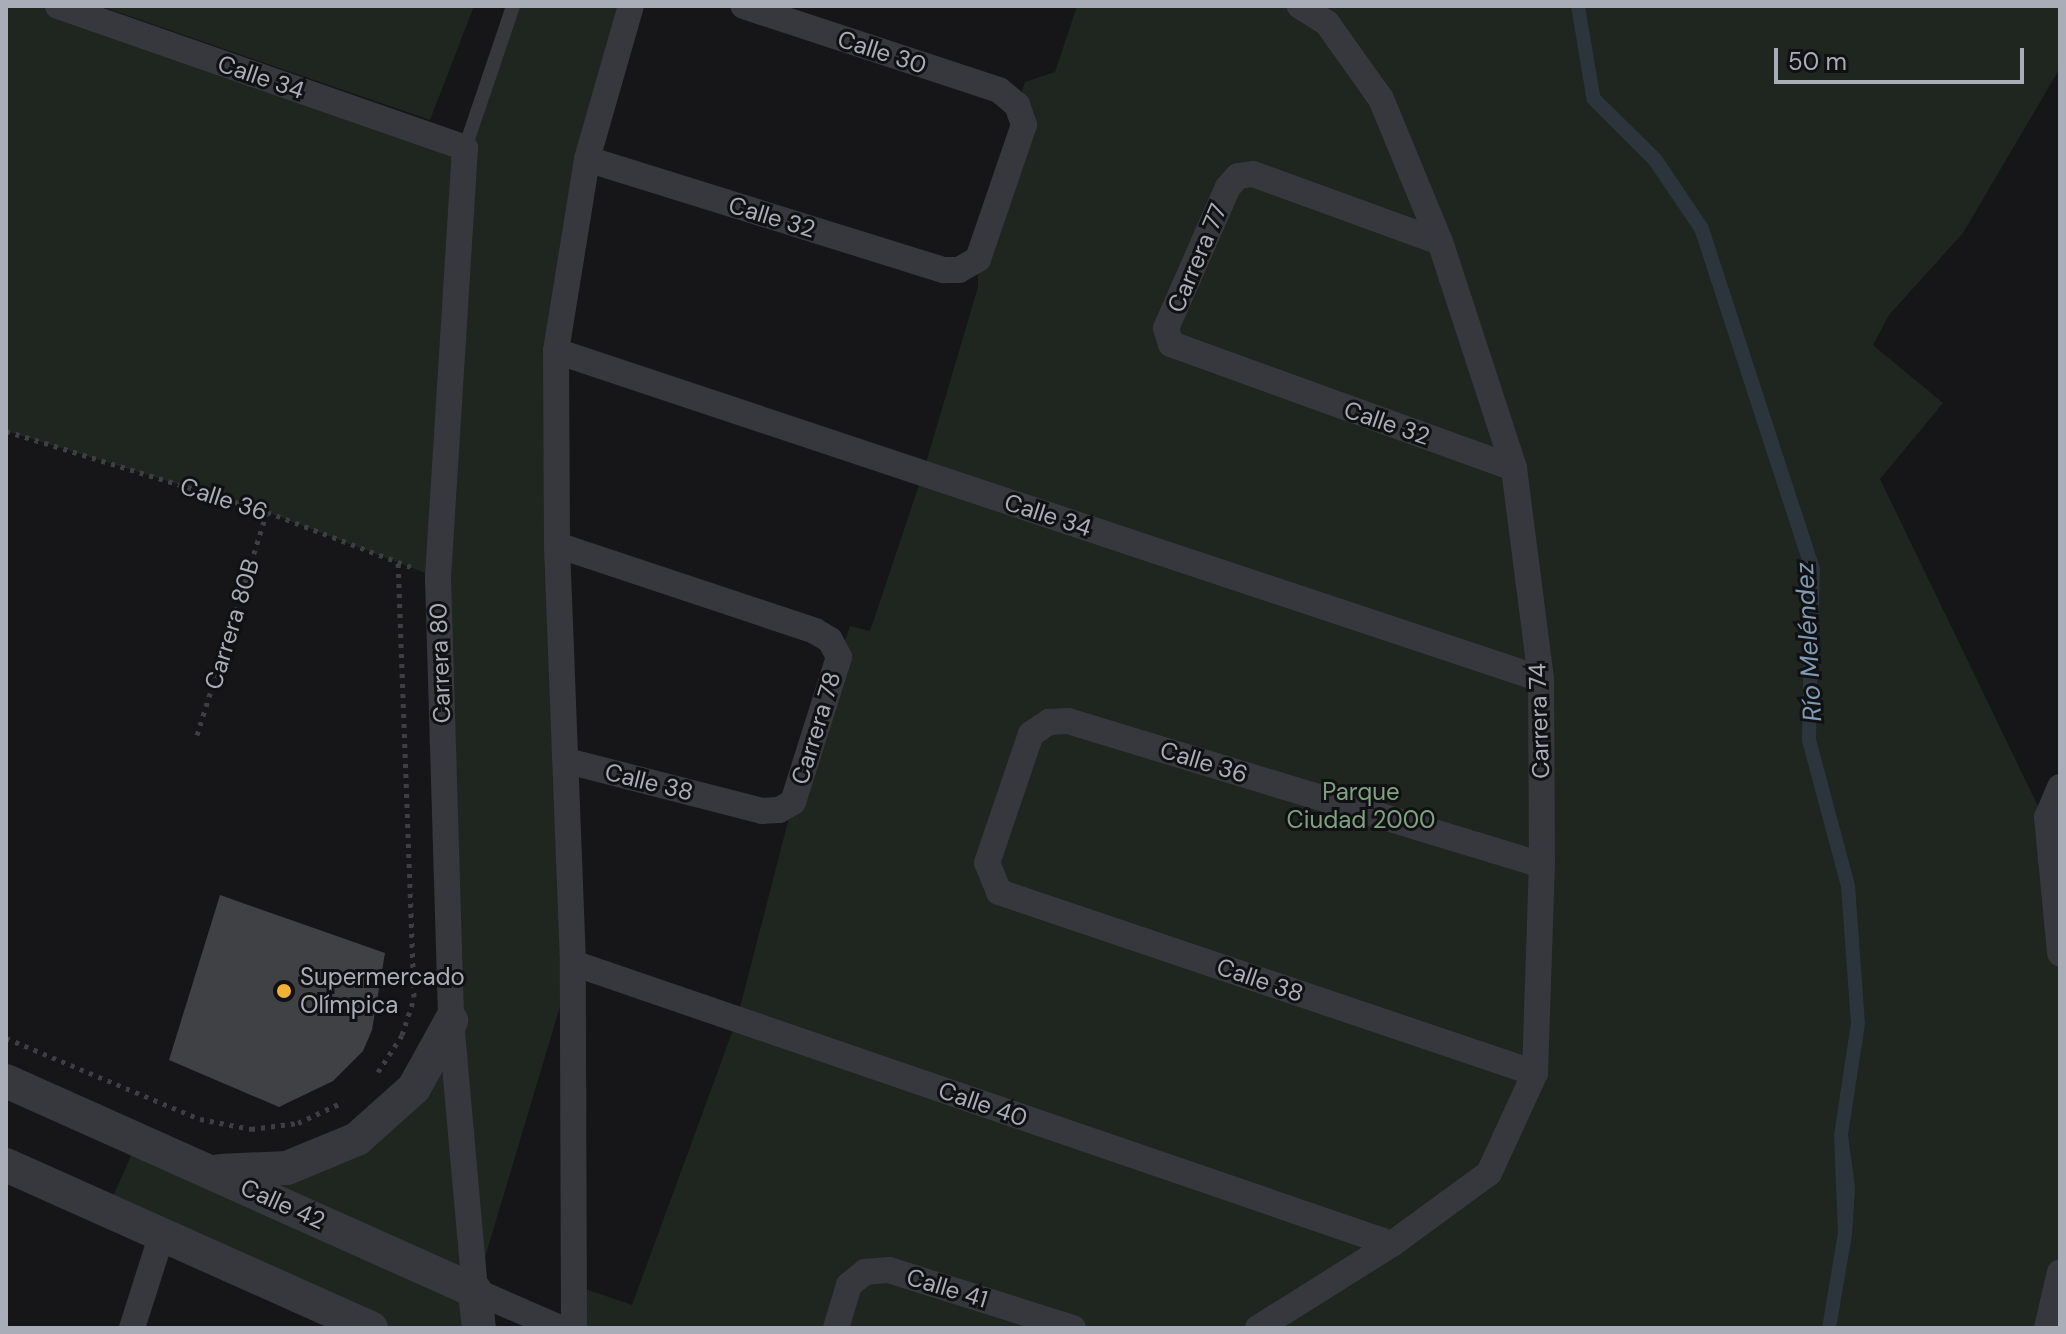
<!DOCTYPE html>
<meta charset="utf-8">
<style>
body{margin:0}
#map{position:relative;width:2066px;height:1334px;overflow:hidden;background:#161618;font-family:"DM Sans",sans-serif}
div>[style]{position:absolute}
.green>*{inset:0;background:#1e261f}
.water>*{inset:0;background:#2c353c}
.building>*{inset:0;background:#404145}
.path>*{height:5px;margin-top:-2.5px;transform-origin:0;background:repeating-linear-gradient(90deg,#3d3f44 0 4px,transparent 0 10px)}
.service>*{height:14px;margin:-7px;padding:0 7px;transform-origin:7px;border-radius:7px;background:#37383d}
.minor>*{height:26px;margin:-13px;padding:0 13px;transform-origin:13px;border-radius:13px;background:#37383d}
.tertiary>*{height:34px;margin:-17px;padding:0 17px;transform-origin:17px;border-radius:17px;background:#37383d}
.dots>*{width:22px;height:22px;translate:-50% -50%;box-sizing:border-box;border:4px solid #111113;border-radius:50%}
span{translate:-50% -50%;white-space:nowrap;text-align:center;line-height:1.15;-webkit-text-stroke:6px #111113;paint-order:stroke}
.street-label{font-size:24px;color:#a8adb8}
.park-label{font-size:24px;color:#7fa381}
.poi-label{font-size:24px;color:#a8adb8}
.left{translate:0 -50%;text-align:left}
.water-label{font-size:26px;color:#7f9bb3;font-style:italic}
.frame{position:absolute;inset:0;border:8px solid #a8adb8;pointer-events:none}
.scale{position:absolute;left:1774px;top:48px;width:250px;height:36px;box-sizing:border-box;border:4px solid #a8adb8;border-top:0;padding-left:10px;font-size:24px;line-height:28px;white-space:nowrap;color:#a8adb8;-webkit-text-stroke:6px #111113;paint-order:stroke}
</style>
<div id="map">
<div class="green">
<div style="clip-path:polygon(6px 6px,58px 6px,464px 148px,513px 6px,631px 6px,556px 351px,573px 963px,475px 1291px,479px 1328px,371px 1328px,107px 1210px,138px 1140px,212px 1172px,357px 1139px,450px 1021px,438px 578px,267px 512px,6px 431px)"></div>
<div style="clip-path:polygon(100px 6px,474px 6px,430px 120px)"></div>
<div style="clip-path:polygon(1077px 6px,2060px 6px,2060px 68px,1963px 233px,1889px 315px,1873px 345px,1943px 403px,1880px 479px,2048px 827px,2060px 953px,2060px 1272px,2047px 1328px,574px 1328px,574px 1285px,632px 1305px,737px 1019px,793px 802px,839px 657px,850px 626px,870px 631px,923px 473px,978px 287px,978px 259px,1017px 105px,1025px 82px,1055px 72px)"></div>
</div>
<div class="water">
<div style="clip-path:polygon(1571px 6px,1585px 6px,1600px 95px,1661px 155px,1708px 225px,1820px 568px,1816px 739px,1855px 885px,1865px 1024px,1848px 1135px,1855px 1187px,1852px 1235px,1836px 1328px,1822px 1328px,1838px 1233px,1834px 1135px,1851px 1023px,1841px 887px,1802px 741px,1805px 570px,1695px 232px,1649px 164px,1587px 102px)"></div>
</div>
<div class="building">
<div style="clip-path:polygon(220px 895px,385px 953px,372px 1030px,363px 1051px,333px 1081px,279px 1107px,169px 1060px)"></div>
</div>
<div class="path">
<div style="left:6px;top:431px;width:273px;rotate:17.2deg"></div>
<div style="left:267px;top:512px;width:154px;rotate:20.9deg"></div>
<div style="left:197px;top:735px;width:234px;rotate:-72.6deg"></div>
<div style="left:6px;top:1038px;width:210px;rotate:22.7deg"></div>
<div style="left:200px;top:1119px;width:52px;rotate:11.1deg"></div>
<div style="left:251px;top:1129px;width:47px;rotate:-7.3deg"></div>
<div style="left:298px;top:1123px;width:50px;rotate:-25deg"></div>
<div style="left:378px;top:1072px;width:44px;rotate:-57deg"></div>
<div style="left:402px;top:1035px;width:40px;rotate:-72deg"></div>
<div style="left:414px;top:997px;width:435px;rotate:-92.1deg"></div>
</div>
<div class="service">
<div style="left:465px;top:148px;width:150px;rotate:-71.3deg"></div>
</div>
<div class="minor">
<div style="left:58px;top:6px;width:431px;rotate:19.2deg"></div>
<div style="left:465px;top:148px;width:431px;rotate:93.6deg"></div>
<div style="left:438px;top:578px;width:443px;rotate:88.3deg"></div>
<div style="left:451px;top:1021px;width:271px;rotate:84.9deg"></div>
<div style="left:475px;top:1291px;width:93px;rotate:23.5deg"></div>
<div style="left:587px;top:159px;width:374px;rotate:17.3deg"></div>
<div style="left:944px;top:270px;width:15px"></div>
<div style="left:959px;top:270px;width:22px;rotate:-30deg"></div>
<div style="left:978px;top:259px;width:142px;rotate:-71.1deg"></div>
<div style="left:1024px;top:125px;width:21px;rotate:-109deg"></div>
<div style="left:1017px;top:105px;width:23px;rotate:-140deg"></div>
<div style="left:999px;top:90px;width:269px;rotate:-161.8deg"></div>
<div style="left:1440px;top:242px;width:199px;rotate:-160deg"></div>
<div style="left:1253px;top:174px;width:15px;rotate:172deg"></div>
<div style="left:1238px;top:176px;width:15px;rotate:132deg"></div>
<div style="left:1228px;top:187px;width:154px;rotate:113.7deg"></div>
<div style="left:1166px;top:328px;width:17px;rotate:73deg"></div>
<div style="left:1171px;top:344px;width:365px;rotate:19.9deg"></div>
<div style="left:556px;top:351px;width:1038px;rotate:18.42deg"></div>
<div style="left:557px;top:545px;width:272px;rotate:18.4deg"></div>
<div style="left:815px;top:631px;width:17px;rotate:31deg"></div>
<div style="left:830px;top:640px;width:19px;rotate:62deg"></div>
<div style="left:839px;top:657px;width:152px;rotate:107.6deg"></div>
<div style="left:793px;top:802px;width:16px;rotate:150deg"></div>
<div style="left:779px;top:810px;width:17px;rotate:177deg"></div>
<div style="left:762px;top:811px;width:201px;rotate:-165.6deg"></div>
<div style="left:2060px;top:787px;width:33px;rotate:113deg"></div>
<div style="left:2047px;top:817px;width:137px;rotate:84.5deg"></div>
<div style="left:573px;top:963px;width:866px;rotate:18.94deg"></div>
<div style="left:1535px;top:1073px;width:566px;rotate:-161.34deg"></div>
<div style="left:999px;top:892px;width:31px;rotate:-112deg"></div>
<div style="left:987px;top:863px;width:136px;rotate:-71.2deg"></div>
<div style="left:1031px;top:734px;width:22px;rotate:-34deg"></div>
<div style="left:1049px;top:722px;width:19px;rotate:-3deg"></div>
<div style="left:1068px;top:721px;width:495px;rotate:16.9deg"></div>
<div style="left:132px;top:1328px;width:99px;rotate:-72.3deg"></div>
<div style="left:574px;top:1328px;width:365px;rotate:-90.2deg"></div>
<div style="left:573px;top:963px;width:418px;rotate:-92.2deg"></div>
<div style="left:557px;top:545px;width:194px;rotate:-90.3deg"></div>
<div style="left:556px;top:351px;width:194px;rotate:-80.8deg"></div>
<div style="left:587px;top:159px;width:159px;rotate:-74deg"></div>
<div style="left:836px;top:1328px;width:45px;rotate:-73.2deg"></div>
<div style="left:849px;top:1285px;width:21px;rotate:-39deg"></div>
<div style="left:865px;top:1272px;width:24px;rotate:-5deg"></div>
<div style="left:889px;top:1270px;width:193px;rotate:17.5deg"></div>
<div style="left:1258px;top:1328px;width:158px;rotate:-32.1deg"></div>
<div style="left:1392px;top:1244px;width:120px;rotate:-36.2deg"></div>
<div style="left:1489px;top:1173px;width:110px;rotate:-65.3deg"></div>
<div style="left:1535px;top:1073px;width:208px;rotate:-88.1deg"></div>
<div style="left:1542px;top:865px;width:186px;rotate:-90.3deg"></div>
<div style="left:1541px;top:679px;width:213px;rotate:-97.3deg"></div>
<div style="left:1514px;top:468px;width:238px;rotate:-108.1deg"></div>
<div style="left:1440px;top:242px;width:155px;rotate:-112.4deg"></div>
<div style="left:1381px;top:99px;width:93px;rotate:-125.4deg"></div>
<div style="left:1327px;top:23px;width:32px;rotate:-148deg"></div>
<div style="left:2047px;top:1328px;width:57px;rotate:-76.9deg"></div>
</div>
<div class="tertiary">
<div style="left:6px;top:1081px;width:514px;rotate:24.12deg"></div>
<div style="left:475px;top:1291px;width:37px;rotate:84deg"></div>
<div style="left:6px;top:1165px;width:400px;rotate:24.1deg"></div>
<div style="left:220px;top:1171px;width:67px;rotate:-2.6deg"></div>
<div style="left:287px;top:1168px;width:76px;rotate:-22.5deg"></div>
<div style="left:357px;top:1139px;width:76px;rotate:-41.8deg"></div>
<div style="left:414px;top:1088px;width:77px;rotate:-61.1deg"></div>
</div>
<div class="dots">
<div style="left:284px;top:991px;background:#f2b134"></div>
</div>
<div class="street-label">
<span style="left:882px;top:52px;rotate:18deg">Calle 30</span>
<span style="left:261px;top:77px;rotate:19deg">Calle 34</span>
<span style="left:772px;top:217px;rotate:17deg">Calle 32</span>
<span style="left:1197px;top:258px;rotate:-67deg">Carrera 77</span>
<span style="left:1387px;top:423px;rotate:19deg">Calle 32</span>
<span style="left:224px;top:499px;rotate:18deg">Calle 36</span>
<span style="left:1048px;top:515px;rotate:18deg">Calle 34</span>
<span style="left:232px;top:624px;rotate:-73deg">Carrera 80B</span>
<span style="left:440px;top:663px;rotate:-92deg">Carrera 80</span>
<span style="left:1539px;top:721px;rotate:-92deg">Carrera 74</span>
<span style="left:816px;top:728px;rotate:-73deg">Carrera 78</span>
<span style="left:1204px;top:762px;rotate:17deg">Calle 36</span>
<span style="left:649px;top:782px;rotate:14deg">Calle 38</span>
<span style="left:1260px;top:980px;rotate:19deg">Calle 38</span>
<span style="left:983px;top:1104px;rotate:19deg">Calle 40</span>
<span style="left:283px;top:1204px;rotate:24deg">Calle 42</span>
<span style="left:947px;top:1288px;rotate:17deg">Calle 41</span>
</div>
<div class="park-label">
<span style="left:1361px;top:806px">Parque<br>Ciudad 2000</span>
</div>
<div class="poi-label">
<span class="left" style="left:300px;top:991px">Supermercado<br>Olímpica</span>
</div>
<div class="water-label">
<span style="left:1809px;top:642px;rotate:-93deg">Río Meléndez</span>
</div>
<div class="frame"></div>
<div class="scale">50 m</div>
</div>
